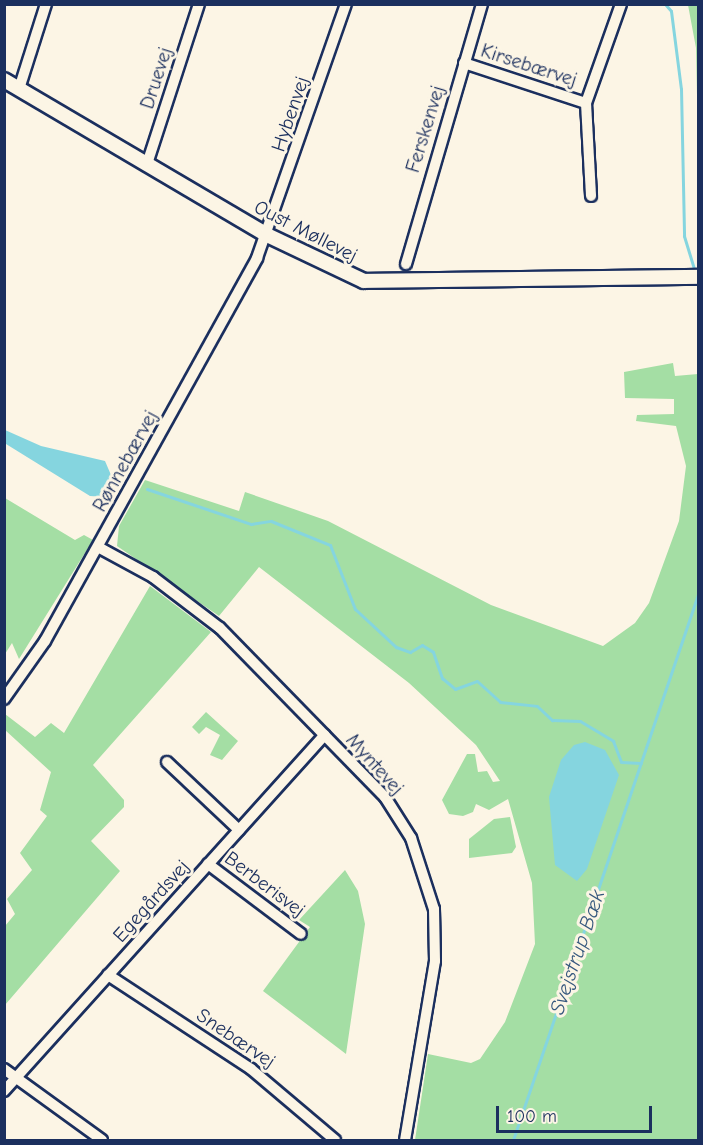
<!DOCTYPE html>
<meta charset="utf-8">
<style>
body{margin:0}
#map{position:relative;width:703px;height:1145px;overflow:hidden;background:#fcf5e5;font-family:"Comic Neue",sans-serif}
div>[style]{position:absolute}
.green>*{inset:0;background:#a4dea4}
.water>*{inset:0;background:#85d5df}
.stream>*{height:3px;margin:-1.5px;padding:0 1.5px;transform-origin:1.5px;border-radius:1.5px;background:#85d5df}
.roads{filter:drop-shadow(2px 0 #1b2f5e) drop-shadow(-2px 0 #1b2f5e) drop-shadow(0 2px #1b2f5e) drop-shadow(0 -2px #1b2f5e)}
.minor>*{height:10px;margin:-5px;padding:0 5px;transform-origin:5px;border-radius:5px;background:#fcf5e5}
.tertiary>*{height:14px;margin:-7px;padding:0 7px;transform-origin:7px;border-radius:7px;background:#fcf5e5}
span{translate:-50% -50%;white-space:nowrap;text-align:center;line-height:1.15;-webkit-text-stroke:6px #fcf5e5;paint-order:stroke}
.street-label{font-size:20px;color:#1b2f5e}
.water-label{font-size:21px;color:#36587e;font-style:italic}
.frame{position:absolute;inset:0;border:6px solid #1b2f5e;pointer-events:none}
.scale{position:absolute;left:496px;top:1106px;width:156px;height:27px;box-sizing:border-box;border:3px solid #1b2f5e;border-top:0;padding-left:8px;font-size:18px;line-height:21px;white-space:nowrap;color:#1b2f5e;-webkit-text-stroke:4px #fcf5e5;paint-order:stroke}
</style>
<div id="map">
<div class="green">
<div style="clip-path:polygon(688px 5px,698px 5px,698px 144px,696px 48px)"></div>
<div style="clip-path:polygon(673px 363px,675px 376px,698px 374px,698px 1140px,415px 1140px,428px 1054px,471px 1063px,480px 1059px,505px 1022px,535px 944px,532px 883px,508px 799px,489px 810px,476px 804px,473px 812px,463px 816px,449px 814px,442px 800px,467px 754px,475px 754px,478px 772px,487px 771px,493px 782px,500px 781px,476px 745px,409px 683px,259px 567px,219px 616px,117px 546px,119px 526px,145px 480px,239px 511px,245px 492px,328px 521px,491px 605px,603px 646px,635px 623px,649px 603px,679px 521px,686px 466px,676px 426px,636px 421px,637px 415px,674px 414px,674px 399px,625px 398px,624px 372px)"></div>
<div style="clip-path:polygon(5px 498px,75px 540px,84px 535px,93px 540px,19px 659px,12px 643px,5px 654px)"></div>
<div style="clip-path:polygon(150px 586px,211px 632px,93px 765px,124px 800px,124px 807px,91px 841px,120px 871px,5px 1005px,5px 926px,15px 914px,7px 899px,32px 870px,20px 853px,47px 816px,40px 810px,51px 772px,5px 730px,5px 714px,35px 737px,51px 723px,64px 733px)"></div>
<div style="clip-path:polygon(206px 712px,238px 741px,222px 760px,210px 755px,220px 735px,206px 727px,199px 734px,192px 727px)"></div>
<div style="clip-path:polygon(510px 817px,516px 847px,512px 853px,469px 858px,469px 839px,494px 819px)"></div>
<div style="clip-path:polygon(345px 870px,358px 891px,365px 924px,346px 1054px,263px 991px,310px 927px,299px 920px)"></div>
</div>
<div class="water">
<div style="clip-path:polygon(5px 430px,41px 446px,105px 461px,114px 482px,104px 497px,90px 496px,6px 444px)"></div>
<div style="clip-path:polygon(585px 742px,605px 750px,619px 775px,587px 869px,577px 881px,555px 865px,549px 797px,561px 760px,574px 745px)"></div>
</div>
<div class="stream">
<div style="left:665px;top:4px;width:9px;rotate:49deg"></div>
<div style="left:671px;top:11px;width:79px;rotate:82.7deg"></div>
<div style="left:681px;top:89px;width:147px;rotate:88.8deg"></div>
<div style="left:684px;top:236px;width:38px;rotate:73deg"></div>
<div style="left:147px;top:489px;width:110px;rotate:18.6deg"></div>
<div style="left:251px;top:524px;width:20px;rotate:-9deg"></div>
<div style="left:271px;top:521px;width:64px;rotate:22.1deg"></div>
<div style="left:330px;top:545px;width:69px;rotate:68.7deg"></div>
<div style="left:355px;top:609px;width:56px;rotate:42.8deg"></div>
<div style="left:396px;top:647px;width:15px;rotate:20deg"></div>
<div style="left:410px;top:652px;width:14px;rotate:-30deg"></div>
<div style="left:422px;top:645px;width:13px;rotate:32deg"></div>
<div style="left:433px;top:652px;width:28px;rotate:71deg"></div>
<div style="left:442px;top:678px;width:17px;rotate:40deg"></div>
<div style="left:455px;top:689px;width:23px;rotate:-20deg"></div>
<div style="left:477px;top:681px;width:31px;rotate:42deg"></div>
<div style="left:500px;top:702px;width:37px;rotate:6deg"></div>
<div style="left:537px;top:706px;width:21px;rotate:43deg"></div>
<div style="left:552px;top:720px;width:28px;rotate:2deg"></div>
<div style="left:580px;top:721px;width:39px;rotate:31deg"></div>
<div style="left:613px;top:741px;width:22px;rotate:69deg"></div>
<div style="left:621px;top:762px;width:20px;rotate:3deg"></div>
<div style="left:513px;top:1140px;width:576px;rotate:-71.28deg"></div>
</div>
<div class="roads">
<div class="minor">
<div style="left:464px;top:63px;width:128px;rotate:18.2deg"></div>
<div style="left:586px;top:103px;width:105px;rotate:-70.5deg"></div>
<div style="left:19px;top:89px;width:89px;rotate:-72.4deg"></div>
<div style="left:586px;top:103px;width:93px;rotate:86.9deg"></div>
<div style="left:147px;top:164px;width:168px;rotate:-72deg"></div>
<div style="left:406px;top:264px;width:271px;rotate:-73.7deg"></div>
<div style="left:98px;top:547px;width:63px;rotate:28.6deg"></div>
<div style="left:153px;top:577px;width:84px;rotate:37.3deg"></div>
<div style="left:220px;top:628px;width:236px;rotate:45.7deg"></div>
<div style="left:385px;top:797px;width:49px;rotate:57.6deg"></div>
<div style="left:411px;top:838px;width:75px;rotate:72.1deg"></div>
<div style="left:434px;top:909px;width:52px;rotate:88.9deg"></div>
<div style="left:435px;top:961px;width:181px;rotate:99.5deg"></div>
<div style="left:4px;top:699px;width:71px;rotate:-54.7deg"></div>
<div style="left:45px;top:641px;width:438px;rotate:-61deg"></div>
<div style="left:257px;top:258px;width:269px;rotate:-70.7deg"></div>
<div style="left:167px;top:762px;width:99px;rotate:43.4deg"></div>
<div style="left:208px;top:864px;width:116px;rotate:37deg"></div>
<div style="left:108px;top:975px;width:171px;rotate:33.3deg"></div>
<div style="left:251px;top:1069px;width:110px;rotate:40.2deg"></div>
<div style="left:4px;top:1069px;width:121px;rotate:35.9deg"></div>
<div style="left:4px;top:1091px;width:479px;rotate:-48deg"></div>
</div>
<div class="tertiary">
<div style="left:4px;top:80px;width:305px;rotate:30.5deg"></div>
<div style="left:267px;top:235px;width:107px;rotate:25.4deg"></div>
<div style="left:364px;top:281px;width:334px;rotate:-0.7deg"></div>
</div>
</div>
<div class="street-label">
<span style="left:529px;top:65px;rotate:18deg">Kirsebærvej</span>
<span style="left:156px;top:78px;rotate:-72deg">Druevej</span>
<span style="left:290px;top:114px;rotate:-71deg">Hybenvej</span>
<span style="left:425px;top:129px;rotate:-73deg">Ferskenvej</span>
<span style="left:306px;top:231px;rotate:27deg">Oust Møllevej</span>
<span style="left:125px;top:461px;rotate:-61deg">Rønnebærvej</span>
<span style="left:375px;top:764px;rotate:48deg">Myntevej</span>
<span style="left:265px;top:884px;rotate:37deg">Berberisvej</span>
<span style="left:151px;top:901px;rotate:-48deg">Egegårdsvej</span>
<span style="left:236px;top:1038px;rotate:34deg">Snebærvej</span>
</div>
<div class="water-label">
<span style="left:577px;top:952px;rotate:-71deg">Svejstrup Bæk</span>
</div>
<div class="frame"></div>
<div class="scale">100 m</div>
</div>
